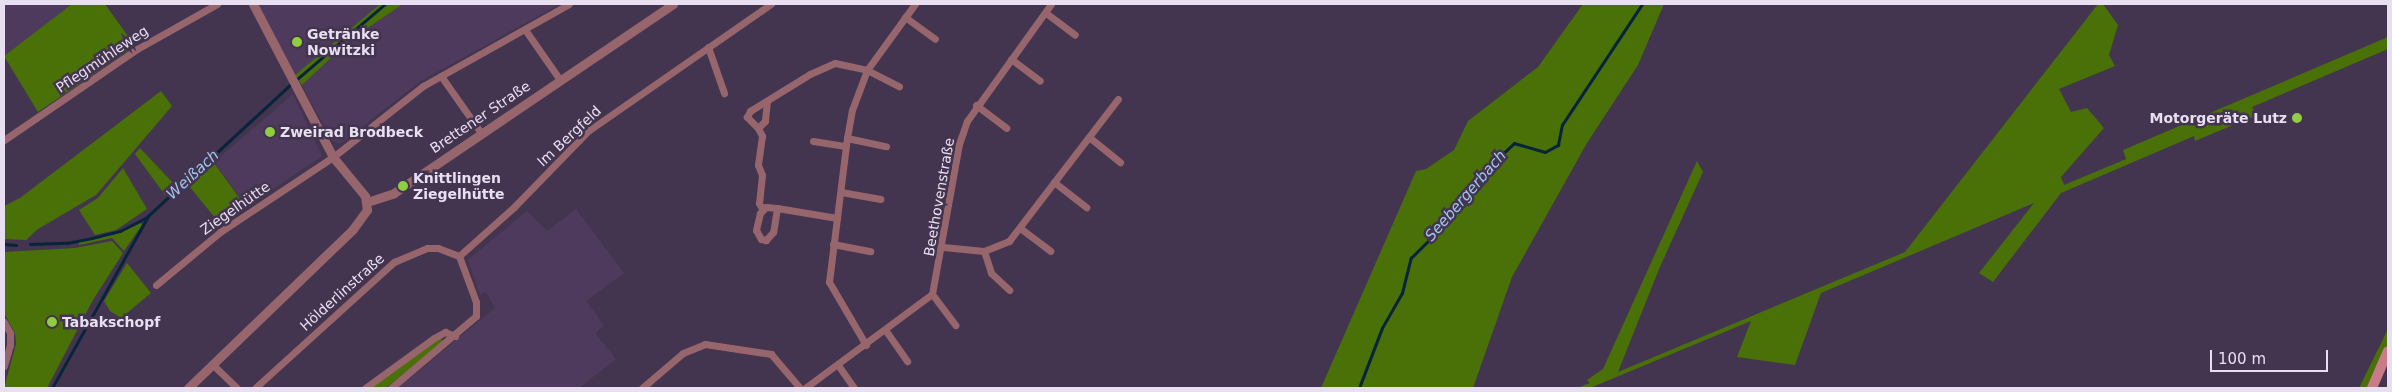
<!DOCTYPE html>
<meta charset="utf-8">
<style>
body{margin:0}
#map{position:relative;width:2392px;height:392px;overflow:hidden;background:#43344f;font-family:"DejaVu Sans",sans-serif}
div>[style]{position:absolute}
.built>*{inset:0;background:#4e3a5c}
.green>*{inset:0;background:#4a7108}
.stream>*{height:2.5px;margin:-1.25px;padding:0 1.25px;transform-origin:1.25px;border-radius:1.25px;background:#08233c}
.minor>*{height:7px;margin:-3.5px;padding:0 3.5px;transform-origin:3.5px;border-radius:3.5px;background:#97656c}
.tertiary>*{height:9px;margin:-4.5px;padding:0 4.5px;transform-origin:4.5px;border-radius:4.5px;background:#97656c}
.secondary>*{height:10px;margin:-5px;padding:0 5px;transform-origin:5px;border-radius:5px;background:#c97b87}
.dots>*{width:14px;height:14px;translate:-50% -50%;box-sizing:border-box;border:2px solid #43344f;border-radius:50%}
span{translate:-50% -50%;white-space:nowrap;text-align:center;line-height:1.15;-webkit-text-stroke:5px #43344f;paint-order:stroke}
.poi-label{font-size:14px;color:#e8dff0;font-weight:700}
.left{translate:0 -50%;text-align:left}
.right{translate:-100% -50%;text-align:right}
.street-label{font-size:14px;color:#e8dff0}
.water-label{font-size:15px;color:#a0c6ee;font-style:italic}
.frame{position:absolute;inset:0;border:5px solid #e8dff0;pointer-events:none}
.scale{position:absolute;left:2210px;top:350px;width:118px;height:22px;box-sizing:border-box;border:2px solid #e8dff0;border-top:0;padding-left:6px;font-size:15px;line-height:18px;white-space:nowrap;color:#e8dff0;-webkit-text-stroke:4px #43344f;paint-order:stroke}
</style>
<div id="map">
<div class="built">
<div style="clip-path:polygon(4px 4px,72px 4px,4px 56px)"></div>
<div style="clip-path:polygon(258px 4px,380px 4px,295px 75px)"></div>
<div style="clip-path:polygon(403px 4px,560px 4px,421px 81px,340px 144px,332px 141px,302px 85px,350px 40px)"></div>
<div style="clip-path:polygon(293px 94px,322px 156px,247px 207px,214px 162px)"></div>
<div style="clip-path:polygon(576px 209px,624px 273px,586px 301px,604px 326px,595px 333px,616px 359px,579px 388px,398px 388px,495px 308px,486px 292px,480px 295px,468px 260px,527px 211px,547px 231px)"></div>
</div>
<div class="green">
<div style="clip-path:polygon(72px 4px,105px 4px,135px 46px,38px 112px,4px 56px)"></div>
<div style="clip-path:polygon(380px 4px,403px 4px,350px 40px,302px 85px,295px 75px)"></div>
<div style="clip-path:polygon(1583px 4px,1664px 4px,1638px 65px,1587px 143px,1512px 277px,1473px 388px,1321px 388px,1416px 171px,1426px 169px,1454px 150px,1468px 121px,1538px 67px)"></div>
<div style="clip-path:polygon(2098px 4px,2103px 4px,2118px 25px,2109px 55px,2115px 66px,2059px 89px,2071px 112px,2087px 108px,2104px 128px,2061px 177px,2064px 185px,2126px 159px,2123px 150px,2388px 37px,2388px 49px,2252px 107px,2257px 115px,2195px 141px,2194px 136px,2061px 193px,1993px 282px,1979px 273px,2034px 203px,1821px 293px,1795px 365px,1737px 357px,1751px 321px,1590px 388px,1577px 388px,1590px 383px,1587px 380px,1603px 369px,1697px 161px,1703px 172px,1659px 269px,1618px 372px,1905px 252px)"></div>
<div style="clip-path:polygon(161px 91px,172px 106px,96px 195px,38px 229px,26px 240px,4px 239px,4px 206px,20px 198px)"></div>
<div style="clip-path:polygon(140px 148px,176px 186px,165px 195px,135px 154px)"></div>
<div style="clip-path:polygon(214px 163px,246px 207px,221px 225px,189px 186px)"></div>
<div style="clip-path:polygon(123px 168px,147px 209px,116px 230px,95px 235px,79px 210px,98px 198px)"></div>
<div style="clip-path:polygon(141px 223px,142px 225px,124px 251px,112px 238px,79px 245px,79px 242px,119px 233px)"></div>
<div style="clip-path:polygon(112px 241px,123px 253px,93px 300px,47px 388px,4px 388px,16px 344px,15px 333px,4px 313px,4px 252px,75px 248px)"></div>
<div style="clip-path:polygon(127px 263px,151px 293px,121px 318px,110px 311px,104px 301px)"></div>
<div style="clip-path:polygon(2388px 329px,2388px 351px,2372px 388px,2359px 388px)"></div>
<div style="clip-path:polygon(440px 338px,443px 341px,386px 388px,370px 388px)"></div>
</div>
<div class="stream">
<div style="left:296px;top:80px;width:117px;rotate:-40.5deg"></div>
<div style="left:4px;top:244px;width:12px;rotate:5deg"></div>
<div style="left:30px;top:244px;width:37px;rotate:-2deg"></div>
<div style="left:67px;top:243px;width:25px;rotate:-11deg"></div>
<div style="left:92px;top:238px;width:29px;rotate:-14deg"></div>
<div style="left:120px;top:231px;width:30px;rotate:-27deg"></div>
<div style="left:52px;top:388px;width:197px;rotate:-60.8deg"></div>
<div style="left:148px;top:216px;width:196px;rotate:-42.7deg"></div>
<div style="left:1359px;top:388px;width:64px;rotate:-69deg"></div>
<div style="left:1382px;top:328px;width:40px;rotate:-60.3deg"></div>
<div style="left:1402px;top:293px;width:36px;rotate:-76deg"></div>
<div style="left:1411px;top:258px;width:48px;rotate:-45deg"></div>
<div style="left:1445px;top:224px;width:80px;rotate:-51.6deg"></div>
<div style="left:1495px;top:161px;width:26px;rotate:-43deg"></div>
<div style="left:1514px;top:143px;width:32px;rotate:16deg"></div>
<div style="left:1545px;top:152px;width:15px;rotate:-28deg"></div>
<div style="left:1558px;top:145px;width:20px;rotate:-79deg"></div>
<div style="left:1562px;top:125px;width:145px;rotate:-56.5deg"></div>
</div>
<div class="minor">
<div style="left:1046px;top:13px;width:36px;rotate:37deg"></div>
<div style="left:905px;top:17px;width:37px;rotate:36deg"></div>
<div style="left:526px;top:31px;width:60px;rotate:55.2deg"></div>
<div style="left:708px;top:47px;width:49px;rotate:70.8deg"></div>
<div style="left:1011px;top:59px;width:36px;rotate:37deg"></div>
<div style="left:441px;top:76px;width:70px;rotate:54.9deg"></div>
<div style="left:767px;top:101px;width:20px;rotate:96deg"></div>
<div style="left:765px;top:121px;width:10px;rotate:135deg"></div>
<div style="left:758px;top:128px;width:16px;rotate:-135deg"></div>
<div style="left:747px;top:117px;width:7px;rotate:-63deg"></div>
<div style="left:750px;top:111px;width:70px;rotate:-31.7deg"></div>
<div style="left:810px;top:74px;width:27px;rotate:-24deg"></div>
<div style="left:835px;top:63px;width:33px;rotate:12deg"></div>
<div style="left:867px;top:70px;width:36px;rotate:27deg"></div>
<div style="left:976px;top:105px;width:38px;rotate:37deg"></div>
<div style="left:758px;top:128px;width:9px;rotate:63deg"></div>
<div style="left:762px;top:136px;width:29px;rotate:98deg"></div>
<div style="left:758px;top:165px;width:11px;rotate:68deg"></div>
<div style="left:762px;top:175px;width:28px;rotate:96deg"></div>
<div style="left:759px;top:203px;width:7px;rotate:63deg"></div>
<div style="left:1089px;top:137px;width:40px;rotate:39deg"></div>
<div style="left:847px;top:138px;width:40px;rotate:12deg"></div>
<div style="left:4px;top:140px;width:161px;rotate:-34.4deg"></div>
<div style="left:137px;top:49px;width:92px;rotate:-29.4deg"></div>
<div style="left:813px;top:141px;width:33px;rotate:9deg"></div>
<div style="left:1054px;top:182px;width:41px;rotate:38deg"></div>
<div style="left:841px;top:192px;width:40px;rotate:10deg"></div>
<div style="left:777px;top:208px;width:24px;rotate:99deg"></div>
<div style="left:773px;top:232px;width:11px;rotate:131deg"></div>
<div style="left:766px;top:240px;width:5px;rotate:-169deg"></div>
<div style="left:761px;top:239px;width:10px;rotate:-119deg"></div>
<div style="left:756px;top:230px;width:17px;rotate:-77deg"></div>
<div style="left:760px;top:213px;width:8px;rotate:-45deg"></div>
<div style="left:766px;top:207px;width:11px;rotate:5deg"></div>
<div style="left:777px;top:208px;width:61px;rotate:9.5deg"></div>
<div style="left:1020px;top:228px;width:38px;rotate:37deg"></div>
<div style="left:833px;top:244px;width:38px;rotate:11deg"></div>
<div style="left:943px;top:247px;width:41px;rotate:5.6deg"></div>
<div style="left:984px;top:251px;width:27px;rotate:-22deg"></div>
<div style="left:1009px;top:241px;width:179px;rotate:-52.5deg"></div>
<div style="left:984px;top:251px;width:23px;rotate:72deg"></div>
<div style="left:991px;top:273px;width:25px;rotate:43deg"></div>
<div style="left:459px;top:256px;width:74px;rotate:-41.7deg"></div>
<div style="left:514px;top:207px;width:106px;rotate:-45.8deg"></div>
<div style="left:588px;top:131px;width:223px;rotate:-34.8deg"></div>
<div style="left:156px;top:285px;width:83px;rotate:-39.6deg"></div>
<div style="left:220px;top:232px;width:136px;rotate:-33.6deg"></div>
<div style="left:333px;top:157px;width:115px;rotate:-38.3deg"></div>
<div style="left:423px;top:86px;width:167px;rotate:-29.3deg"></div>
<div style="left:932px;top:294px;width:39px;rotate:53deg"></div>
<div style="left:4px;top:322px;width:13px;rotate:61deg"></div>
<div style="left:10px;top:333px;width:12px;rotate:90deg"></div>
<div style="left:10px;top:345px;width:22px;rotate:106deg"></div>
<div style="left:886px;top:331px;width:37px;rotate:55deg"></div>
<div style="left:866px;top:345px;width:73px;rotate:-120.4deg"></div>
<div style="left:829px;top:282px;width:145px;rotate:-82.9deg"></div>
<div style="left:847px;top:138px;width:28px;rotate:-80deg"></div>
<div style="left:852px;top:110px;width:43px;rotate:-69.4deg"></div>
<div style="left:867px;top:70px;width:82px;rotate:-54deg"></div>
<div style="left:212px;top:364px;width:35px;rotate:44deg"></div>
<div style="left:838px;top:365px;width:28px;rotate:55deg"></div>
<div style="left:255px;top:388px;width:188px;rotate:-42.2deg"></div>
<div style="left:394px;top:262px;width:36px;rotate:-23deg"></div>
<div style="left:427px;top:248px;width:11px"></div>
<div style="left:438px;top:248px;width:22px;rotate:21deg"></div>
<div style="left:365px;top:388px;width:85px;rotate:-35.9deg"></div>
<div style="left:434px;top:338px;width:13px;rotate:-29deg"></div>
<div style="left:445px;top:332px;width:11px;rotate:22deg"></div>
<div style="left:391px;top:388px;width:111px;rotate:-40.3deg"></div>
<div style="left:476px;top:316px;width:14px;rotate:-90deg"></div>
<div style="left:476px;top:302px;width:49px;rotate:-110.3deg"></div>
<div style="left:642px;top:388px;width:54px;rotate:-40.5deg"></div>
<div style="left:683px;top:353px;width:24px;rotate:-22deg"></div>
<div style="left:705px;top:344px;width:67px;rotate:8.6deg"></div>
<div style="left:771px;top:354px;width:45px;rotate:49.5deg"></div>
<div style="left:805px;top:388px;width:158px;rotate:-36.5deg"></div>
<div style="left:932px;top:294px;width:152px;rotate:-79.8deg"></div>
<div style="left:959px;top:144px;width:24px;rotate:-71deg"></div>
<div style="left:967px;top:121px;width:144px;rotate:-54.3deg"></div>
</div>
<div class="tertiary">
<div style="left:367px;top:202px;width:28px;rotate:-18deg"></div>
<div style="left:394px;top:193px;width:337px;rotate:-34.1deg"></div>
<div style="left:188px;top:388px;width:229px;rotate:-43.9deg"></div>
<div style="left:353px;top:229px;width:24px;rotate:-54deg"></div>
<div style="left:367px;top:210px;width:14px;rotate:-98deg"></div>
<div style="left:365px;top:196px;width:50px;rotate:-129.4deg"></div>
<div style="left:333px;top:157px;width:173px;rotate:-117.6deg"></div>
</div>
<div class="secondary">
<div style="left:2372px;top:388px;width:40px;rotate:-66.6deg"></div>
</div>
<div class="dots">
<div style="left:297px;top:42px;background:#90cd40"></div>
<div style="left:2297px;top:118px;background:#90cd40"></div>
<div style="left:270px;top:132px;background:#90cd40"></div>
<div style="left:403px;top:186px;background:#90cd40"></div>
<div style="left:52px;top:322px;background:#90cd40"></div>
</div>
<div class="poi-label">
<span class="left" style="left:307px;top:42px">Getränke<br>Nowitzki</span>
<span class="right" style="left:2287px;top:118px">Motorgeräte Lutz</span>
<span class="left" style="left:280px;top:132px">Zweirad Brodbeck</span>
<span class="left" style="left:413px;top:186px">Knittlingen<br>Ziegelhütte</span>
<span class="left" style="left:62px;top:322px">Tabakschopf</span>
</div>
<div class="street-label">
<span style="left:102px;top:59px;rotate:-34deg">Pflegmühleweg</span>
<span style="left:480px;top:117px;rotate:-34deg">Brettener Straße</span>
<span style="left:569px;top:136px;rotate:-43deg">Im Bergfeld</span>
<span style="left:939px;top:197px;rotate:-80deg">Beethovenstraße</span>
<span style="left:235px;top:208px;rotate:-35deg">Ziegelhütte</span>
<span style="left:342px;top:292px;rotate:-42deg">Hölderlinstraße</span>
</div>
<div class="water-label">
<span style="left:193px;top:175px;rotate:-43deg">Weißach</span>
<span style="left:1466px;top:196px;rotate:-49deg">Seebergerbach</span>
</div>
<div class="frame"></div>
<div class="scale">100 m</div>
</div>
